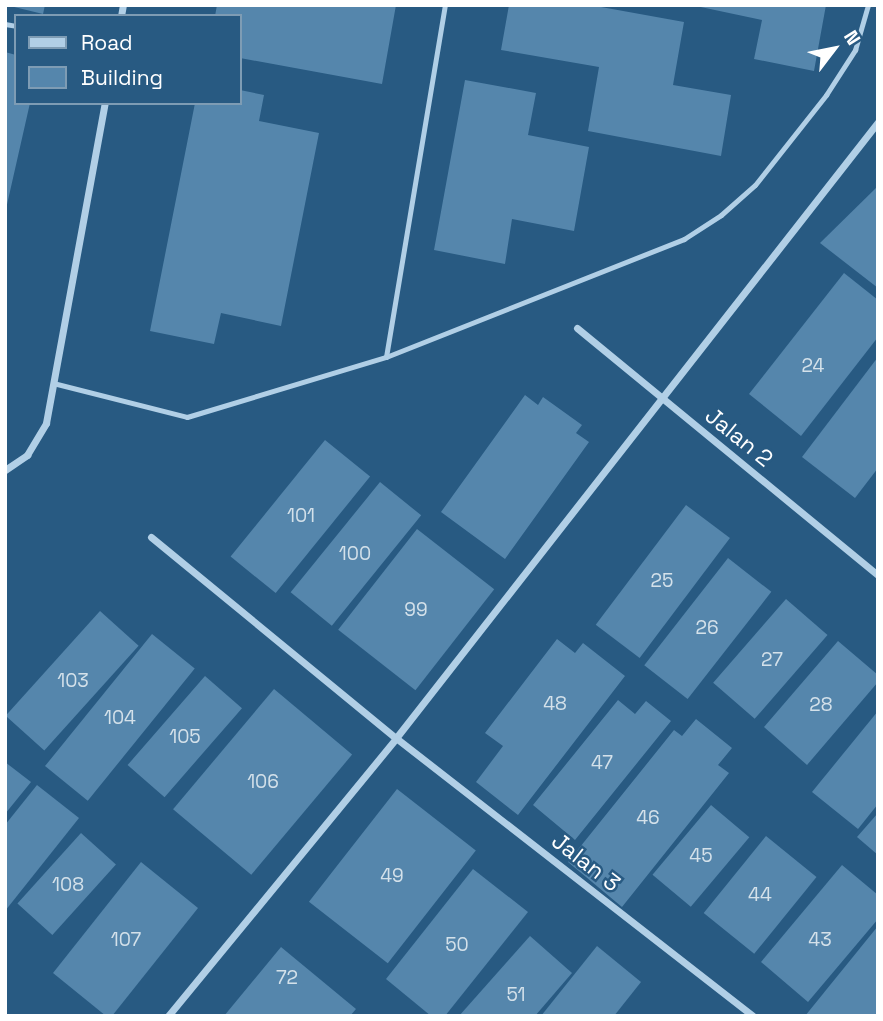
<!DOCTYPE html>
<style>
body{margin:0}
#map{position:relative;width:883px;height:1021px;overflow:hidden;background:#285a82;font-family:"Space Grotesk",sans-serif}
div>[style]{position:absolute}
.building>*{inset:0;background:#5586ac;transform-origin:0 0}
.service>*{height:5px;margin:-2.5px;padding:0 2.5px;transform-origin:2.5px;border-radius:2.5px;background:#b1cfe6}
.minor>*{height:7px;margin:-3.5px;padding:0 3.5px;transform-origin:3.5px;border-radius:3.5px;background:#b1cfe6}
span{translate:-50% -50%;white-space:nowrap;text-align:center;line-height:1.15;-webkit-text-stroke:5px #285a82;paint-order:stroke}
.number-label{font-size:19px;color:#d4e1ea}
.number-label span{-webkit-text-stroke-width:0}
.street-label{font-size:23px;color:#fff}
.frame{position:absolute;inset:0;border:7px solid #fff;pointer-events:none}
.legend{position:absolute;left:14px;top:14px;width:228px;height:91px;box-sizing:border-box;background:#285a82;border:2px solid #7e9cb4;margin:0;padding:9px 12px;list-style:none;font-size:21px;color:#fff}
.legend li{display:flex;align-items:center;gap:14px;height:35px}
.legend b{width:35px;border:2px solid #7e9cb4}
.north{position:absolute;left:799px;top:14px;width:70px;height:70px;-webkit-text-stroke:5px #285a82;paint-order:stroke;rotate:58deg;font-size:19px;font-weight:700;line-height:28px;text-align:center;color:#fff}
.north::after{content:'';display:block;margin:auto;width:24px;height:32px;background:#fff;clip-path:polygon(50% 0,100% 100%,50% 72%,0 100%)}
</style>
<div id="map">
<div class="building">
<div style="clip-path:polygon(6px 5px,45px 5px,43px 14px)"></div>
<div style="clip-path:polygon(217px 5px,396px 5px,382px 84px,240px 58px,240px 16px,215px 16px)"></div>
<div style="clip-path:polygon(509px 5px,590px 5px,684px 22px,673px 85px,731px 95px,721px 156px,588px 131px,599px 67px,501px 50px)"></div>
<div style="clip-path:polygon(826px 5px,814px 71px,754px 59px,762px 20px,696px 6px)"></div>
<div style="clip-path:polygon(5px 52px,16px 55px,16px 103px,30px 103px,6px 209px)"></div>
<div style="clip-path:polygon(465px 80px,536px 93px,528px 135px,589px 147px,574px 231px,512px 219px,505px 264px,434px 250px)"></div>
<div style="clip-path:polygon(240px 90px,264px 95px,259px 121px,319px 133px,281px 326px,221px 313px,214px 344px,150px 331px,195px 103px,240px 103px)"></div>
<div style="clip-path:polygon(878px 186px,878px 288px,820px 243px)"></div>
<div style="clip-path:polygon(844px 273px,878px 300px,878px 337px,801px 436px,749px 394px)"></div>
<div style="clip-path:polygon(878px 357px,878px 468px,855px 498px,802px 457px)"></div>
<div style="clip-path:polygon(525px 395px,538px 405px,543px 397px,582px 425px,576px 433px,589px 442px,505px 559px,441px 512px)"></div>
<div style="left:325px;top:440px;width:58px;height:150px;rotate:39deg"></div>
<div style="left:380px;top:482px;width:53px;height:142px;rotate:39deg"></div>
<div style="left:686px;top:505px;width:55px;height:150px;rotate:37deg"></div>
<div style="left:417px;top:529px;width:98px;height:128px;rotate:38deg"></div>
<div style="left:728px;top:558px;width:55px;height:136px;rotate:38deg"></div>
<div style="left:786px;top:599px;width:55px;height:111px;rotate:41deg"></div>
<div style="left:100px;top:611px;width:52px;height:141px;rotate:42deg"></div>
<div style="left:152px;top:634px;width:55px;height:170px;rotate:39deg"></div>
<div style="clip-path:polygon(557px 639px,575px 653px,583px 643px,625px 676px,518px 815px,476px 782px,503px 746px,485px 733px)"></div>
<div style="clip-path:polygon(838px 641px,878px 675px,878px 682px,807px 765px,764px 727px)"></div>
<div style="left:205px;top:676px;width:49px;height:118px;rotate:41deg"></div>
<div style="left:274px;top:689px;width:102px;height:157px;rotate:40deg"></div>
<div style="clip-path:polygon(618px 700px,635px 714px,646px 701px,671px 721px,575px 840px,533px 805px)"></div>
<div style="clip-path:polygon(878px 711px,878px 804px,858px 829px,812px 792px)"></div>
<div style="clip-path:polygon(696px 719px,732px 748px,718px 765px,729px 773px,622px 907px,568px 862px,674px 730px,682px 736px)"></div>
<div style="clip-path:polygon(5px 762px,31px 782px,5px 814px)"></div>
<div style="clip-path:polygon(37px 785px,79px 818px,5px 911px,5px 825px)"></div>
<div style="left:397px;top:789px;width:100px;height:143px;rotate:38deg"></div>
<div style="left:711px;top:805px;width:50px;height:91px;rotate:40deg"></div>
<div style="clip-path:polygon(878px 813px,878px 855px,857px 837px)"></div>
<div style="left:81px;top:833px;width:47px;height:95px;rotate:42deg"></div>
<div style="left:766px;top:836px;width:65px;height:99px;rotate:39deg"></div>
<div style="clip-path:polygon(141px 862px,198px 908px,112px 1016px,106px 1016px,53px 973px)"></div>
<div style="clip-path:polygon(842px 865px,878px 895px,878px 919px,808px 1002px,761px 962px)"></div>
<div style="clip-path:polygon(473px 869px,528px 912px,445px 1016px,431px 1016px,386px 979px)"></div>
<div style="clip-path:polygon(878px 926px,878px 1016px,805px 1016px)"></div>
<div style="clip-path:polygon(530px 936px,572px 973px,535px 1016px,459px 1016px)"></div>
<div style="clip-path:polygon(597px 946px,641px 982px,614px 1016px,541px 1016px)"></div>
<div style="clip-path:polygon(281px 947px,356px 1009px,350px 1016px,224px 1016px)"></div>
</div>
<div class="service">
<div style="left:5px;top:24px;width:11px;rotate:10deg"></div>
<div style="left:386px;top:357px;width:321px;rotate:-21.6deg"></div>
<div style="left:684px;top:239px;width:44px;rotate:-33deg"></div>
<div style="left:721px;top:215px;width:45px;rotate:-41.4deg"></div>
<div style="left:755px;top:185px;width:115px;rotate:-51.7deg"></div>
<div style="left:826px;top:95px;width:54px;rotate:-57.2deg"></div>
<div style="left:855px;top:50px;width:47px;rotate:-73.9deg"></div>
<div style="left:53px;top:383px;width:138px;rotate:14.2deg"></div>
<div style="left:187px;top:417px;width:208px;rotate:-16.8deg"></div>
<div style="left:386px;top:357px;width:357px;rotate:-80.5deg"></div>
</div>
<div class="minor">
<div style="left:121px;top:16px;width:11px;rotate:-80deg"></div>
<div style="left:577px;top:328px;width:389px;rotate:39.4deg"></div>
<div style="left:5px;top:470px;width:27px;rotate:-34deg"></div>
<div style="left:27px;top:455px;width:37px;rotate:-59deg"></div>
<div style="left:46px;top:423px;width:325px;rotate:-79.6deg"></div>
<div style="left:151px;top:537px;width:317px;rotate:39.4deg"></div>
<div style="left:396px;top:738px;width:452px;rotate:37.9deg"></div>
<div style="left:168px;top:1016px;width:360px;rotate:-50.6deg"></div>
<div style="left:396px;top:738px;width:782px;rotate:-51.96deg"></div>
</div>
<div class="number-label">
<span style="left:813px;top:366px">24</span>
<span style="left:301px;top:516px">101</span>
<span style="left:355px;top:554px">100</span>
<span style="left:662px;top:581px">25</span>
<span style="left:416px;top:610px">99</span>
<span style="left:707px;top:628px">26</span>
<span style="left:772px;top:660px">27</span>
<span style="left:73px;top:681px">103</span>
<span style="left:555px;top:704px">48</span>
<span style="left:821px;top:705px">28</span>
<span style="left:120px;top:718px">104</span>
<span style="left:185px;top:737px">105</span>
<span style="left:602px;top:763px">47</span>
<span style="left:263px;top:782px">106</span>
<span style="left:648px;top:818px">46</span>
<span style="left:701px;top:856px">45</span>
<span style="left:392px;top:876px">49</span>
<span style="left:68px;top:885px">108</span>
<span style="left:760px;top:895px">44</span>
<span style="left:126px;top:940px">107</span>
<span style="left:820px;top:940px">43</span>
<span style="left:457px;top:945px">50</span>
<span style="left:287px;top:978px">72</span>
<span style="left:516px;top:995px">51</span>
</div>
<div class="street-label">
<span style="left:739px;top:437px;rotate:39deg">Jalan 2</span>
<span style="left:586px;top:862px;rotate:38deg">Jalan 3</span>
</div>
<div class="frame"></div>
<ul class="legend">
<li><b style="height:9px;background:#b1cfe6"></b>Road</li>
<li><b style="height:19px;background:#5586ac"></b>Building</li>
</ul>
<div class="north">N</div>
</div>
